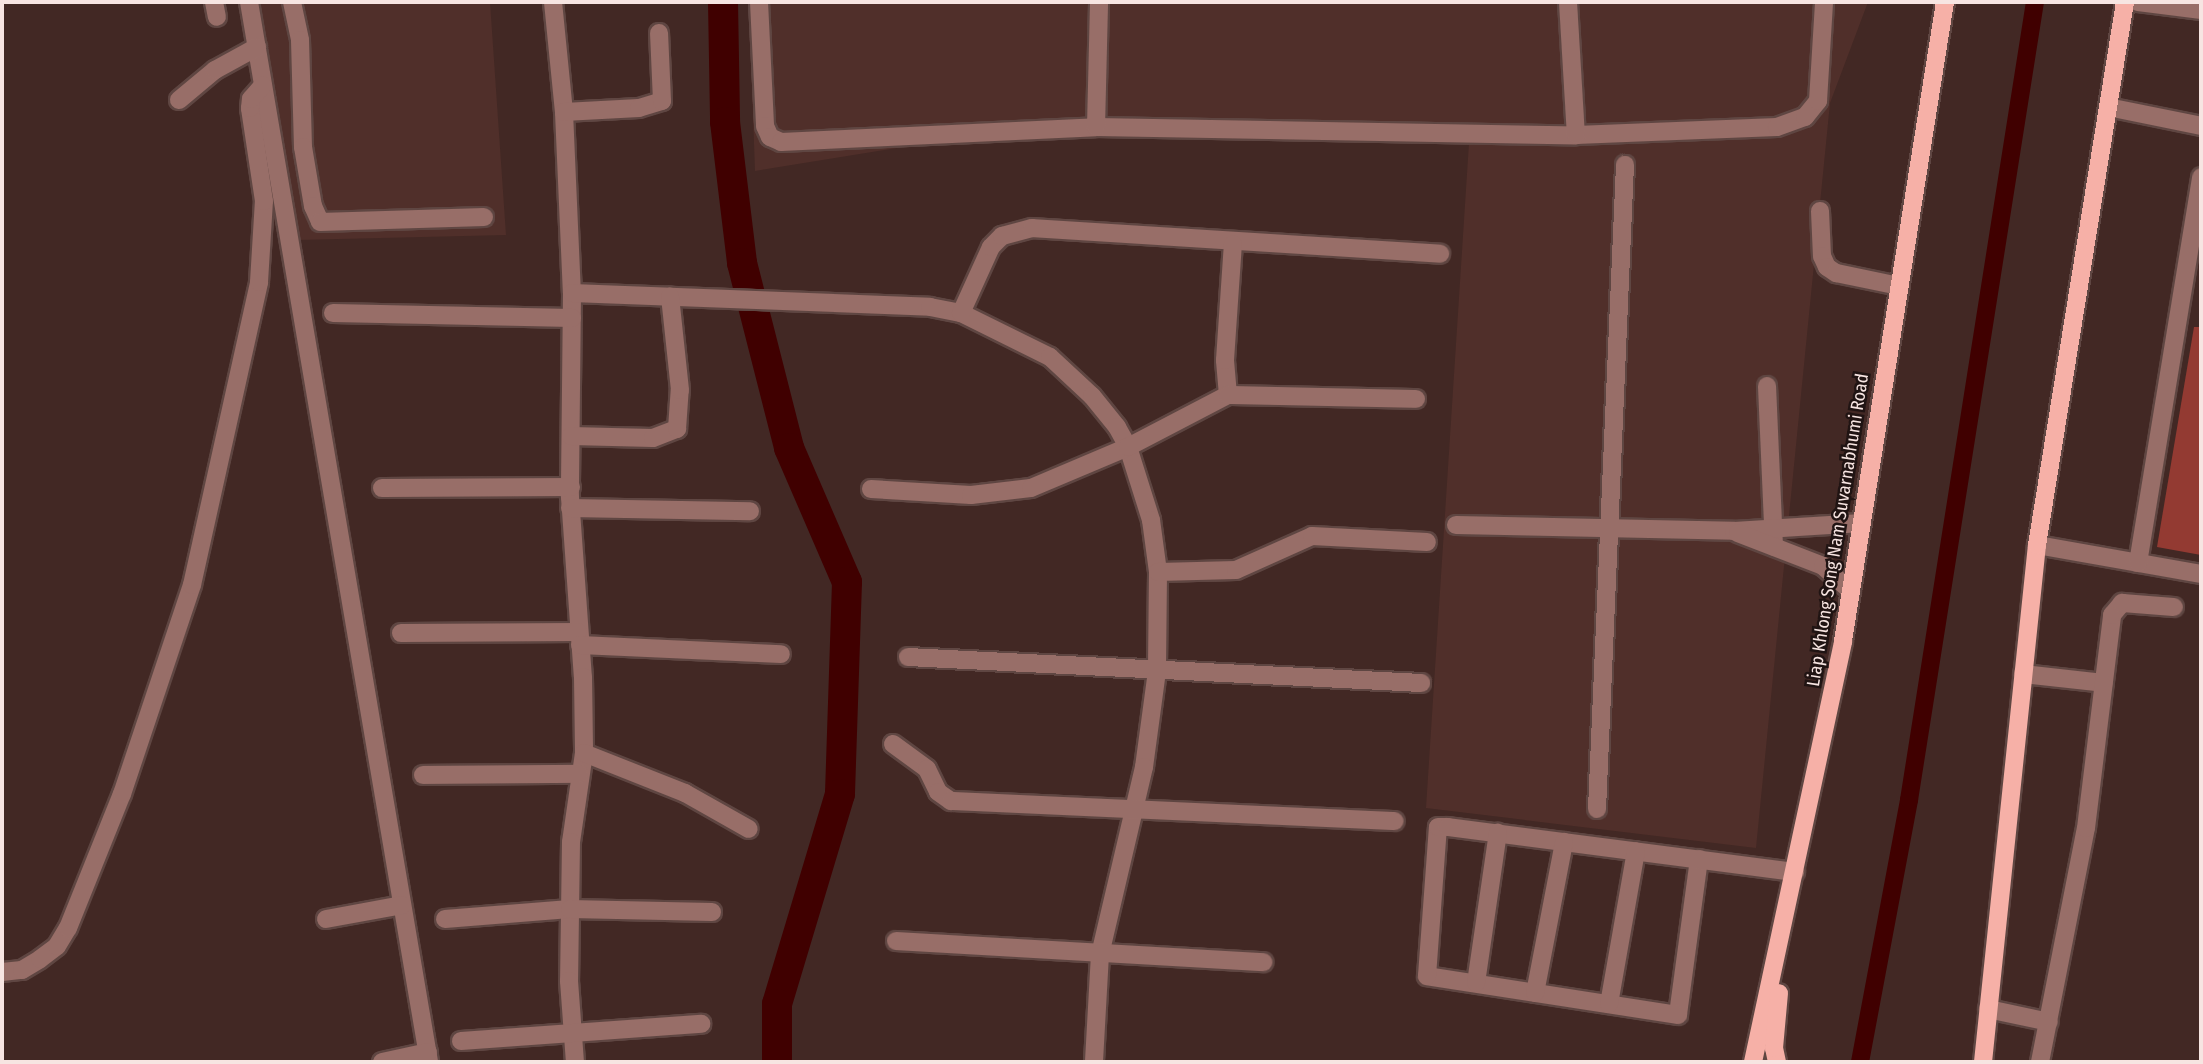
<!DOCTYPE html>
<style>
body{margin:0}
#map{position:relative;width:2203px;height:1064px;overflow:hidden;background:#422824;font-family:"Fira Sans Condensed",sans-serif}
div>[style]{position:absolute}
.built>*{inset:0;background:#502f2a}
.canal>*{height:18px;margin:-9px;padding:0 9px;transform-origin:9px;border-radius:9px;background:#400000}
.river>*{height:30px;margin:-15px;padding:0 15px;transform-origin:15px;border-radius:15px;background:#400000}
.building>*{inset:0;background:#933a32}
.roads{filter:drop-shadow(2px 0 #5f4642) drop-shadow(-2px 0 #5f4642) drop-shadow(0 2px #5f4642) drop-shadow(0 -2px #5f4642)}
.minor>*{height:18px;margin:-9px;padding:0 9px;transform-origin:9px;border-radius:9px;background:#986e68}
.major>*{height:18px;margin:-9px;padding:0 9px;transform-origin:9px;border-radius:9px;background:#f6b0a7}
span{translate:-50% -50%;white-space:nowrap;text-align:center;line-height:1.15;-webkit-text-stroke:5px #201413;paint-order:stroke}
.street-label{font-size:18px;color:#f7e5e2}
.frame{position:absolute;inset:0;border:4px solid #f7e5e2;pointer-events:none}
</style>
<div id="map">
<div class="built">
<div style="clip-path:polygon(250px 2px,490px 2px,506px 235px,297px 240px)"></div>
<div style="clip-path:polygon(749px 2px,1868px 2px,1830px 103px,1756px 848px,1426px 808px,1469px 143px,1129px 134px,940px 141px,755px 171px)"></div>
</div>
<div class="canal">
<div style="left:1860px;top:1062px;width:267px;rotate:-79.4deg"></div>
<div style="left:1909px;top:800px;width:808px;rotate:-81.03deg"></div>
</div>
<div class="river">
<div style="left:723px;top:2px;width:120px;rotate:89deg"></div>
<div style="left:725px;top:122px;width:142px;rotate:83.1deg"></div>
<div style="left:742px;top:263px;width:191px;rotate:75.7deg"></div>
<div style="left:789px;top:448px;width:146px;rotate:66.6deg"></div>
<div style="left:847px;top:582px;width:212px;rotate:91.9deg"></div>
<div style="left:840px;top:794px;width:219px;rotate:106.7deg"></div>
<div style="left:777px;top:1004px;width:58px;rotate:90deg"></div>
</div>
<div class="building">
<div style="clip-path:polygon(2194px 327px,2201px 327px,2201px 555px,2157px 547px)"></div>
</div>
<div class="roads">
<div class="minor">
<div style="left:214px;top:2px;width:15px;rotate:79deg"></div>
<div style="left:249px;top:2px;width:1075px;rotate:80.36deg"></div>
<div style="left:292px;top:2px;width:39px;rotate:78deg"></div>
<div style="left:300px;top:40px;width:107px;rotate:88.4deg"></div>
<div style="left:303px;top:147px;width:60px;rotate:80.4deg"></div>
<div style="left:313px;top:206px;width:17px;rotate:66deg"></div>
<div style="left:320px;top:222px;width:164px;rotate:-1.7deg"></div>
<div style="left:553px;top:2px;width:111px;rotate:84.3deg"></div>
<div style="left:564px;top:112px;width:181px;rotate:87.5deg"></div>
<div style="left:572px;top:293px;width:204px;rotate:90.6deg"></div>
<div style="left:570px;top:497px;width:180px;rotate:85.9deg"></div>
<div style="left:583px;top:677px;width:76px;rotate:89.2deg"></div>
<div style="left:584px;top:753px;width:90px;rotate:98.3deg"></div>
<div style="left:571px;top:842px;width:139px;rotate:90.8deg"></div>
<div style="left:569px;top:981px;width:81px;rotate:85.8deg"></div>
<div style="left:759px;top:2px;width:124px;rotate:87.2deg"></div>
<div style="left:765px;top:126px;width:12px;rotate:66deg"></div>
<div style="left:770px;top:137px;width:12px;rotate:24deg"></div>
<div style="left:781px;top:142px;width:315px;rotate:-2.7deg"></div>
<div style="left:1096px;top:127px;width:480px;rotate:1deg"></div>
<div style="left:1576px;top:135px;width:201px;rotate:-2.3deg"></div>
<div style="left:1777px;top:127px;width:30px;rotate:-20deg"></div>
<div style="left:1805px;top:117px;width:21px;rotate:-51deg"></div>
<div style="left:1818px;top:101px;width:99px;rotate:-86.5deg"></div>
<div style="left:1568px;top:2px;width:133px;rotate:86.6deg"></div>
<div style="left:2138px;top:2px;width:64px;rotate:7.2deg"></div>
<div style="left:179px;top:100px;width:47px;rotate:-39.8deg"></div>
<div style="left:215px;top:70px;width:48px;rotate:-28.7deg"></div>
<div style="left:2108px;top:107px;width:95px;rotate:11.5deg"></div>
<div style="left:564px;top:112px;width:75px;rotate:-3.1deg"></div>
<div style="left:639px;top:108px;width:24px;rotate:-17deg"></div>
<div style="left:662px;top:101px;width:68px;rotate:-92.5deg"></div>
<div style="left:1096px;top:127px;width:125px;rotate:-88.6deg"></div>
<div style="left:1820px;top:211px;width:45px;rotate:87.5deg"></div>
<div style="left:1822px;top:256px;width:12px;rotate:66deg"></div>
<div style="left:1827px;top:267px;width:11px;rotate:34deg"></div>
<div style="left:1836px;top:273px;width:64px;rotate:11.7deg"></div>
<div style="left:572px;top:293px;width:358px;rotate:2.2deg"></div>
<div style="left:930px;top:307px;width:32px;rotate:11deg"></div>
<div style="left:961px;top:313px;width:99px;rotate:26.3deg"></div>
<div style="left:1050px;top:357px;width:57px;rotate:42.9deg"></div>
<div style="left:1092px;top:396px;width:40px;rotate:51deg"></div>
<div style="left:1117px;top:427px;width:23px;rotate:61deg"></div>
<div style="left:1128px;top:447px;width:77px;rotate:72.5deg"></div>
<div style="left:1151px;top:520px;width:52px;rotate:82.3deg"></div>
<div style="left:1158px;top:572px;width:99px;rotate:90.6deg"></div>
<div style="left:1157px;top:671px;width:97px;rotate:97.7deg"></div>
<div style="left:1144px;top:767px;width:192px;rotate:103.2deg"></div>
<div style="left:1100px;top:954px;width:108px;rotate:93.2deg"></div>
<div style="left:333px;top:313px;width:239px;rotate:1.2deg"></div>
<div style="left:961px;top:313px;width:72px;rotate:-65.6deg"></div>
<div style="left:991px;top:247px;width:16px;rotate:-45deg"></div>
<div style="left:1002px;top:236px;width:31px;rotate:-15deg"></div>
<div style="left:1032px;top:228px;width:409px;rotate:3.6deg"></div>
<div style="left:1767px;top:386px;width:161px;rotate:87.5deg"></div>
<div style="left:1228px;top:395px;width:35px;rotate:-95deg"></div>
<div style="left:1225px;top:360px;width:116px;rotate:-86.1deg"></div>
<div style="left:571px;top:436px;width:82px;rotate:1.4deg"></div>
<div style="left:653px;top:438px;width:26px;rotate:-21deg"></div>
<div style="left:677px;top:429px;width:39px;rotate:-86deg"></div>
<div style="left:680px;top:390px;width:94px;rotate:-96.1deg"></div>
<div style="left:382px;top:488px;width:189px;rotate:-0.3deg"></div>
<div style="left:871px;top:489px;width:100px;rotate:3.4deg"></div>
<div style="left:971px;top:495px;width:60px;rotate:-6.7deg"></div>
<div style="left:1031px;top:488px;width:105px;rotate:-22.9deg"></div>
<div style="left:1128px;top:447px;width:113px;rotate:-27.5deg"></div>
<div style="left:1228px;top:395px;width:188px;rotate:1.2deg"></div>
<div style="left:570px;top:508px;width:180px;rotate:1deg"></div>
<div style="left:1456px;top:525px;width:278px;rotate:1.2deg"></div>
<div style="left:1734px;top:531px;width:128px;rotate:-3.6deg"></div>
<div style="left:1738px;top:533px;width:91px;rotate:21.2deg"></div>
<div style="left:1823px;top:566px;width:38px;rotate:42deg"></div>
<div style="left:2037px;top:545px;width:167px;rotate:10deg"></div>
<div style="left:2138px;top:563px;width:391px;rotate:-80.7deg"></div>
<div style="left:1158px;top:572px;width:78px;rotate:-1.5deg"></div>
<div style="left:1236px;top:570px;width:83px;rotate:-24.1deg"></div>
<div style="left:1312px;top:536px;width:115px;rotate:3deg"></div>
<div style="left:401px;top:633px;width:177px;rotate:-0.3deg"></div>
<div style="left:580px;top:645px;width:201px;rotate:2.6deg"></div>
<div style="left:908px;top:657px;width:514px;rotate:2.9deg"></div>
<div style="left:2023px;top:674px;width:81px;rotate:6.3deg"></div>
<div style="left:893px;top:744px;width:42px;rotate:36.3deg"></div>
<div style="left:927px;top:769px;width:25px;rotate:64deg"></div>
<div style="left:938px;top:792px;width:16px;rotate:35deg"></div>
<div style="left:951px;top:801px;width:444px;rotate:2.6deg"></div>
<div style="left:584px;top:753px;width:109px;rotate:21.6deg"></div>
<div style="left:685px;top:793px;width:73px;rotate:29.4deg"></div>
<div style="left:423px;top:775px;width:156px;rotate:-0.4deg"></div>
<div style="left:1597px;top:809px;width:645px;rotate:-87.51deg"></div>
<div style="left:1699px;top:859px;width:157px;rotate:97.7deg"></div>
<div style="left:1678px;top:1015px;width:254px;rotate:-171.2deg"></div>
<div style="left:1427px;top:976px;width:149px;rotate:-85.8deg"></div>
<div style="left:1438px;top:827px;width:10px"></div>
<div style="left:1448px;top:827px;width:350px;rotate:7.4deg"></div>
<div style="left:326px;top:919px;width:77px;rotate:-10.4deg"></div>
<div style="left:445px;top:919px;width:125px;rotate:-4.6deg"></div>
<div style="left:570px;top:909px;width:142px;rotate:1.2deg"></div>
<div style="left:896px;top:941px;width:368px;rotate:3.3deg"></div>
<div style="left:2px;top:972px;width:20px;rotate:-6deg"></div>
<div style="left:22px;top:970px;width:21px;rotate:-31deg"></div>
<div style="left:40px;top:959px;width:21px;rotate:-37deg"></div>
<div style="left:57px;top:946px;width:21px;rotate:-59deg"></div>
<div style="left:68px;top:928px;width:144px;rotate:-68.1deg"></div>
<div style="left:122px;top:794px;width:220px;rotate:-71.5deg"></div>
<div style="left:192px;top:585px;width:310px;rotate:-77.5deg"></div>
<div style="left:259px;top:282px;width:81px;rotate:-86.5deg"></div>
<div style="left:264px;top:201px;width:94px;rotate:-98.6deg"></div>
<div style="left:250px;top:108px;width:9px;rotate:-84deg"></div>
<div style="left:251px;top:99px;width:18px;rotate:-49deg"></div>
<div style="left:1476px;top:983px;width:152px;rotate:-81.7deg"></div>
<div style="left:1535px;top:993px;width:154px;rotate:-79.1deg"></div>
<div style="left:1609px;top:1004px;width:155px;rotate:-80deg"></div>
<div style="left:1988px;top:1009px;width:62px;rotate:12deg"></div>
<div style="left:461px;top:1041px;width:241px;rotate:-4.1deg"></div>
<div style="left:382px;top:1062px;width:47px;rotate:-12.3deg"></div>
<div style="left:2040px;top:1062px;width:238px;rotate:-78.9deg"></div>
<div style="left:2086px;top:828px;width:215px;rotate:-83deg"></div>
<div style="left:2112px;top:615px;width:16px;rotate:-50deg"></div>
<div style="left:2122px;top:603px;width:52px;rotate:4.4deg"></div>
</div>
<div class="major">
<div style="left:1753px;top:1062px;width:431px;rotate:-77.9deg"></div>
<div style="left:1843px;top:641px;width:647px;rotate:-80.93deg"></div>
<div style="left:1777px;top:1062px;width:14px;rotate:-102deg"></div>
<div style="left:1774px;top:1048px;width:55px;rotate:-84.8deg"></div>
<div style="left:1983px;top:1062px;width:520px;rotate:-84.04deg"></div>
<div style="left:2037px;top:545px;width:550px;rotate:-80.79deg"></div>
</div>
</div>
<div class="street-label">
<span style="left:1838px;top:530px;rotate:-81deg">Liap Khlong Song Nam Suvarnabhumi Road</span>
</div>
<div class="frame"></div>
</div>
